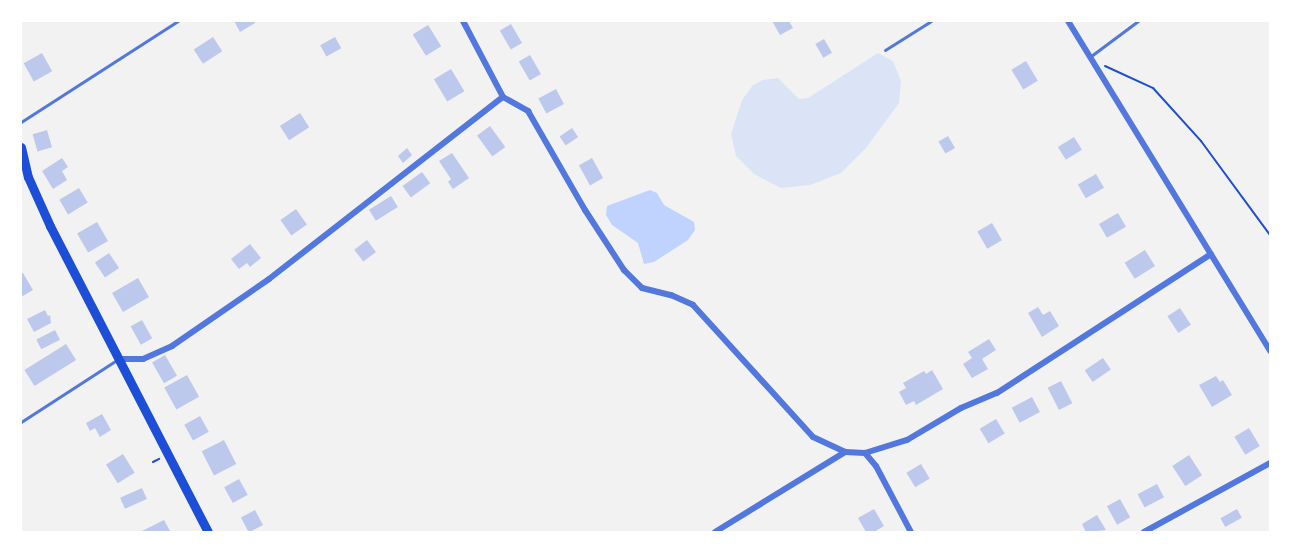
<!DOCTYPE html>
<style>
body{margin:0}
#map{position:relative;width:1291px;height:553px;overflow:hidden;background:#f2f2f2;font-family:"Fira Sans",sans-serif}
div>[style]{position:absolute}
.green>*{inset:0;background:#dbe4f7}
.water>*{inset:0;background:#bfd3fe}
.building>*{inset:0;background:#bdc9ec;transform-origin:0 0}
.path>*{height:2px;margin:-1px;padding:0 1px;transform-origin:1px;border-radius:1px;background:#1d4ed8}
.service>*{height:3px;margin:-1.5px;padding:0 1.5px;transform-origin:1.5px;border-radius:1.5px;background:#5277de}
.minor>*{height:6px;margin:-3px;padding:0 3px;transform-origin:3px;border-radius:3px;background:#5277de}
.secondary>*{height:9px;margin:-4.5px;padding:0 4.5px;transform-origin:4.5px;border-radius:4.5px;background:#1d4ed8}
span{translate:-50% -50%;white-space:nowrap;text-align:center;line-height:1.15;-webkit-text-stroke:4.5px #fff;paint-order:stroke}
.frame{position:absolute;inset:0;border:22px solid #fff;pointer-events:none}
</style>
<div id="map">
<div class="green">
<div style="clip-path:polygon(878px 53px,893px 61px,901px 81px,899px 103px,866px 148px,841px 173px,810px 185px,781px 188px,754px 174px,736px 156px,731px 134px,742px 100px,753px 85px,763px 80px,778px 78px,799px 99px,808px 98px)"></div>
</div>
<div class="water">
<div style="clip-path:polygon(650px 190px,657px 193px,664px 205px,694px 222px,695px 230px,688px 240px,654px 262px,644px 264px,638px 243px,612px 225px,606px 215px,607px 206px)"></div>
</div>
<div class="building">
<div style="clip-path:polygon(234px 21px,254px 21px,255px 23px,240px 32px)"></div>
<div style="clip-path:polygon(772px 21px,789px 21px,793px 28px,780px 35px)"></div>
<div style="left:511px;top:24px;width:22px;height:13px;rotate:60deg"></div>
<div style="left:428px;top:25px;width:25px;height:18px;rotate:58deg"></div>
<div style="left:213px;top:37px;width:17px;height:23px;rotate:57deg"></div>
<div style="left:335px;top:37px;width:13px;height:17px;rotate:61deg"></div>
<div style="left:824px;top:39px;width:16px;height:10px;rotate:60deg"></div>
<div style="left:42px;top:53px;width:21px;height:21px;rotate:61deg"></div>
<div style="left:530px;top:55px;width:22px;height:13px;rotate:60deg"></div>
<div style="left:1026px;top:61px;width:23px;height:17px;rotate:59deg"></div>
<div style="left:451px;top:69px;width:26px;height:20px;rotate:59deg"></div>
<div style="left:556px;top:89px;width:17px;height:20px;rotate:62deg"></div>
<div style="left:300px;top:113px;width:17px;height:24px;rotate:57deg"></div>
<div style="left:490px;top:126px;width:26px;height:16px;rotate:54deg"></div>
<div style="left:572px;top:128px;width:11px;height:15px;rotate:56deg"></div>
<div style="left:47px;top:130px;width:18px;height:15px;rotate:74deg"></div>
<div style="left:948px;top:136px;width:14px;height:11px;rotate:60deg"></div>
<div style="left:1074px;top:137px;width:15px;height:19px;rotate:58deg"></div>
<div style="clip-path:polygon(407px 148px,412px 155px,403px 163px,398px 156px)"></div>
<div style="clip-path:polygon(452px 153px,469px 178px,453px 189px,448px 182px,451px 179px,439px 161px)"></div>
<div style="clip-path:polygon(62px 158px,68px 167px,62px 171px,67px 180px,53px 189px,42px 171px)"></div>
<div style="left:592px;top:158px;width:23px;height:15px;rotate:61deg"></div>
<div style="left:422px;top:172px;width:14px;height:24px;rotate:54deg"></div>
<div style="left:1096px;top:174px;width:16px;height:21px;rotate:60deg"></div>
<div style="left:79px;top:188px;width:17px;height:23px;rotate:59deg"></div>
<div style="left:391px;top:196px;width:13px;height:26px;rotate:58deg"></div>
<div style="left:296px;top:209px;width:19px;height:19px;rotate:55deg"></div>
<div style="left:1118px;top:213px;width:16px;height:22px;rotate:60deg"></div>
<div style="left:97px;top:222px;width:22px;height:23px;rotate:60deg"></div>
<div style="left:992px;top:223px;width:20px;height:17px;rotate:60deg"></div>
<div style="left:367px;top:240px;width:15px;height:16px;rotate:53deg"></div>
<div style="clip-path:polygon(250px 244px,261px 258px,250px 267px,247px 263px,239px 269px,231px 259px)"></div>
<div style="left:1145px;top:250px;width:19px;height:24px;rotate:58deg"></div>
<div style="left:109px;top:253px;width:18px;height:17px;rotate:56deg"></div>
<div style="clip-path:polygon(23px 273px,33px 290px,21px 297px,21px 274px)"></div>
<div style="left:138px;top:278px;width:22px;height:30px;rotate:60deg"></div>
<div style="clip-path:polygon(1038px 307px,1043px 315px,1050px 311px,1059px 326px,1042px 337px,1028px 313px)"></div>
<div style="left:1180px;top:308px;width:20px;height:15px;rotate:57deg"></div>
<div style="clip-path:polygon(45px 310px,48px 316px,50px 315px,51px 323px,34px 332px,27px 319px)"></div>
<div style="left:142px;top:320px;width:21px;height:13px;rotate:61deg"></div>
<div style="left:55px;top:330px;width:11px;height:21px;rotate:63deg"></div>
<div style="clip-path:polygon(989px 339px,996px 350px,982px 359px,988px 369px,972px 378px,963px 364px,972px 358px,968px 352px)"></div>
<div style="left:66px;top:344px;width:19px;height:49px;rotate:58deg"></div>
<div style="left:165px;top:355px;width:24px;height:15px;rotate:60deg"></div>
<div style="left:1103px;top:358px;width:14px;height:22px;rotate:56deg"></div>
<div style="clip-path:polygon(932px 370px,943px 389px,916px 405px,914px 401px,906px 405px,899px 392px,906px 388px,903px 383px,924px 371px,926px 374px)"></div>
<div style="left:187px;top:375px;width:25px;height:26px;rotate:61deg"></div>
<div style="clip-path:polygon(1216px 376px,1220px 382px,1223px 380px,1232px 395px,1212px 407px,1199px 385px)"></div>
<div style="left:1061px;top:381px;width:25px;height:15px;rotate:63deg"></div>
<div style="left:1032px;top:397px;width:17px;height:23px;rotate:62deg"></div>
<div style="clip-path:polygon(102px 414px,111px 430px,100px 437px,95px 428px,90px 431px,86px 423px)"></div>
<div style="left:200px;top:416px;width:18px;height:18px;rotate:61deg"></div>
<div style="left:996px;top:419px;width:17px;height:19px;rotate:59deg"></div>
<div style="left:1249px;top:428px;width:21px;height:17px;rotate:59deg"></div>
<div style="left:224px;top:440px;width:27px;height:25px;rotate:63deg"></div>
<div style="left:123px;top:454px;width:22px;height:20px;rotate:58deg"></div>
<div style="left:1189px;top:455px;width:24px;height:20px;rotate:57deg"></div>
<div style="left:921px;top:464px;width:17px;height:17px;rotate:59deg"></div>
<div style="left:239px;top:479px;width:18px;height:17px;rotate:61deg"></div>
<div style="left:1157px;top:484px;width:15px;height:22px;rotate:62deg"></div>
<div style="left:142px;top:488px;width:12px;height:24px;rotate:66deg"></div>
<div style="left:1120px;top:499px;width:21px;height:15px;rotate:61deg"></div>
<div style="clip-path:polygon(874px 509px,884px 526px,874px 532px,866px 532px,858px 518px)"></div>
<div style="left:1237px;top:509px;width:10px;height:19px;rotate:61deg"></div>
<div style="left:255px;top:510px;width:17px;height:16px;rotate:62deg"></div>
<div style="clip-path:polygon(1097px 515px,1106px 530px,1086px 532px,1082px 524px)"></div>
<div style="clip-path:polygon(164px 520px,170px 531px,167px 532px,140px 532px)"></div>
</div>
<div class="path">
<div style="left:1105px;top:66px;width:53px;rotate:24.6deg"></div>
<div style="left:1153px;top:88px;width:72px;rotate:47.8deg"></div>
<div style="left:1201px;top:141px;width:117px;rotate:53.7deg"></div>
<div style="left:153px;top:462px;width:7px;rotate:-27deg"></div>
</div>
<div class="service">
<div style="left:885px;top:50px;width:54px;rotate:-32.2deg"></div>
<div style="left:1091px;top:56px;width:59px;rotate:-36.7deg"></div>
<div style="left:21px;top:122px;width:187px;rotate:-32.8deg"></div>
<div style="left:21px;top:422px;width:114px;rotate:-32.9deg"></div>
</div>
<div class="minor">
<div style="left:463px;top:21px;width:86px;rotate:62.2deg"></div>
<div style="left:503px;top:97px;width:29px;rotate:29deg"></div>
<div style="left:528px;top:111px;width:114px;rotate:60.1deg"></div>
<div style="left:585px;top:210px;width:72px;rotate:57deg"></div>
<div style="left:624px;top:270px;width:25px;rotate:45deg"></div>
<div style="left:642px;top:288px;width:30px;rotate:14deg"></div>
<div style="left:671px;top:295px;width:24px;rotate:24deg"></div>
<div style="left:693px;top:305px;width:178px;rotate:47.7deg"></div>
<div style="left:813px;top:437px;width:35px;rotate:25deg"></div>
<div style="left:845px;top:452px;width:20px;rotate:3deg"></div>
<div style="left:865px;top:453px;width:17px;rotate:50deg"></div>
<div style="left:876px;top:466px;width:75px;rotate:62.1deg"></div>
<div style="left:1068px;top:21px;width:387px;rotate:58.5deg"></div>
<div style="left:118px;top:359px;width:25px"></div>
<div style="left:143px;top:359px;width:32px;rotate:-24deg"></div>
<div style="left:172px;top:346px;width:118px;rotate:-34.6deg"></div>
<div style="left:269px;top:279px;width:296px;rotate:-37.9deg"></div>
<div style="left:865px;top:453px;width:44px;rotate:-17.2deg"></div>
<div style="left:907px;top:440px;width:63px;rotate:-30.7deg"></div>
<div style="left:961px;top:408px;width:39px;rotate:-23deg"></div>
<div style="left:997px;top:393px;width:255px;rotate:-33deg"></div>
<div style="left:715px;top:532px;width:153px;rotate:-31.6deg"></div>
<div style="left:1144px;top:532px;width:144px;rotate:-28.7deg"></div>
</div>
<div class="secondary">
<div style="left:21px;top:147px;width:31px;rotate:77deg"></div>
<div style="left:28px;top:177px;width:54px;rotate:65.8deg"></div>
<div style="left:50px;top:226px;width:344px;rotate:62.7deg"></div>
</div>
<div class="frame"></div>
</div>
